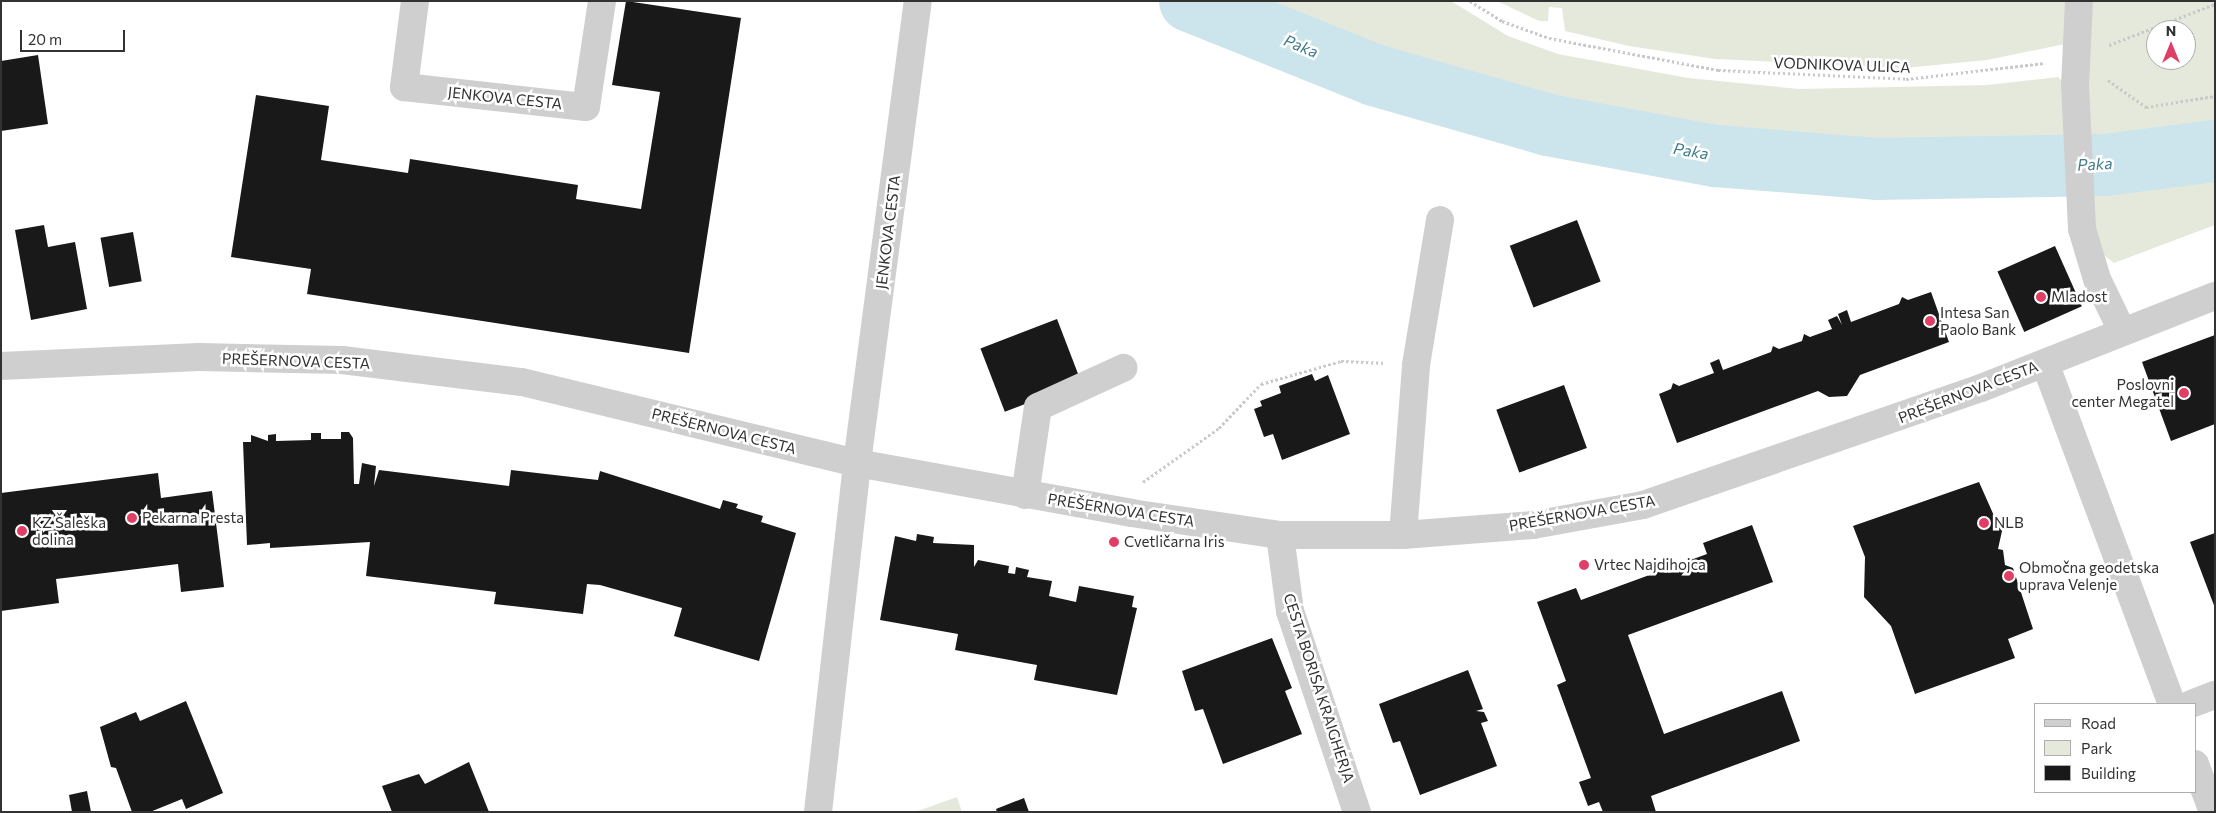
<!DOCTYPE html>
<meta charset="utf-8">
<style>
body{margin:0}
#map{position:relative;width:2216px;height:813px;overflow:hidden;background:#fff;font-family:Commissioner,sans-serif}
div>[style]{position:absolute}
.green>*{inset:0;background:#e4e9dc}
.river>*{height:62px;margin:-31px;padding:0 31px;transform-origin:31px;border-radius:31px;background:#cce4eb}
.building>*{inset:0;background:#191919;transform-origin:0 0}
.path>*{height:3px;margin-top:-1.5px;transform-origin:0;background:repeating-linear-gradient(90deg,#c9c9c9 0 2.5px,transparent 0 5px)}
.minor>*{height:28px;margin:-14px;padding:0 14px;transform-origin:14px;border-radius:14px;background:#cfcfcf}
.dots>*{width:14px;height:14px;translate:-50% -50%;box-sizing:border-box;border:2px solid #fff;border-radius:50%}
span{translate:-50% -50%;white-space:nowrap;text-align:center;line-height:1.15;-webkit-text-stroke:5px #fff;paint-order:stroke}
.street-label{font-size:15px;color:#323232}
.poi-label{font-size:15px;color:#323232}
.left{translate:0 -50%;text-align:left}
.right{translate:-100% -50%;text-align:right}
.water-label{font-size:16px;color:#407b8c;font-style:italic}
.frame{position:absolute;inset:0;border:2px solid #323232;pointer-events:none}
.legend{position:absolute;left:2034px;top:703px;width:162px;height:90px;box-sizing:border-box;background:#fff;border:1px solid #adadad;margin:0;padding:6px 9px;list-style:none;font-size:15px;color:#323232}
.legend li{display:flex;align-items:center;gap:10px;height:25px}
.legend b{width:25px;border:1px solid #adadad}
.north{position:absolute;left:2146px;top:20px;width:50px;height:50px;box-sizing:border-box;background:#fff;border:1px solid #adadad;border-radius:50%;rotate:0deg;font-size:14px;font-weight:700;line-height:20px;text-align:center;color:#323232}
.north::after{content:'';display:block;margin:auto;width:18px;height:22px;background:#e03e64;clip-path:polygon(50% 0,100% 100%,50% 72%,0 100%)}
.scale{position:absolute;left:20px;top:30px;width:105px;height:22px;box-sizing:border-box;border:2px solid #323232;border-top:0;padding-left:6px;font-size:15px;line-height:18px;white-space:nowrap;color:#323232;-webkit-text-stroke:4px #fff;paint-order:stroke}
</style>
<div id="map">
<div class="green">
<div style="clip-path:polygon(1233px 1px,1451px 1px,1508px 36px,1558px 54px,1688px 78px,1799px 89px,1987px 85px,2058px 77px,2062px 81px,2068px 155px,2008px 162px,1764px 145px,1754px 132px,1628px 128px,1342px 43px)"></div>
<div style="clip-path:polygon(1497px 1px,2071px 1px,2065px 44px,1987px 60px,1905px 68px,1715px 59px,1629px 46px,1565px 31px,1562px 8px,1549px 7px,1548px 21px,1539px 21px)"></div>
<div style="clip-path:polygon(evenodd,2086px 1px,2215px 1px,2215px 130px,2089px 149px,2086px 1px,2156px 30px,2186px 30px,2186px 60px,2156px 60px,2156px 30px)"></div>
<div style="clip-path:polygon(2215px 172px,2215px 225px,2114px 263px,2100px 252px,2093px 235px,2090px 184px)"></div>
<div style="clip-path:polygon(957px 797px,962px 812px,915px 812px)"></div>
</div>
<div class="river">
<div style="left:1190px;top:1px;width:198px;rotate:21.9deg"></div>
<div style="left:1374px;top:75px;width:181px;rotate:16deg"></div>
<div style="left:1548px;top:125px;width:171px;rotate:10.5deg"></div>
<div style="left:1716px;top:156px;width:161px;rotate:4.6deg"></div>
<div style="left:1876px;top:169px;width:229px;rotate:-1deg"></div>
<div style="left:2105px;top:165px;width:111px;rotate:-7.3deg"></div>
</div>
<div class="building">
<div style="clip-path:polygon(626px 1px,741px 18px,689px 353px,307px 294px,311px 269px,231px 257px,256px 95px,329px 106px,321px 160px,408px 173px,410px 159px,578px 185px,576px 199px,641px 209px,660px 92px,612px 85px)"></div>
<div style="clip-path:polygon(38px 55px,48px 124px,1px 131px,1px 61px)"></div>
<div style="left:1577px;top:220px;width:66px;height:72px;rotate:69deg"></div>
<div style="clip-path:polygon(44px 225px,48px 247px,75px 242px,87px 309px,31px 320px,15px 230px)"></div>
<div style="left:133px;top:232px;width:50px;height:33px;rotate:80deg"></div>
<div style="left:2055px;top:246px;width:66px;height:63px;rotate:66deg"></div>
<div style="clip-path:polygon(1931px 292px,1949px 342px,1860px 375px,1847px 396px,1829px 397px,1818px 391px,1677px 443px,1659px 394px,1671px 389px,1673px 383px,1679px 386px,1714px 373px,1710px 363px,1719px 359px,1723px 370px,1771px 352px,1773px 346px,1779px 349px,1802px 341px,1804px 334px,1810px 337px,1832px 329px,1828px 320px,1837px 316px,1842px 325px,1838px 314px,1847px 310px,1851px 322px,1899px 304px,1902px 297px,1908px 300px)"></div>
<div style="left:1057px;top:319px;width:68px;height:82px;rotate:69deg"></div>
<div style="clip-path:polygon(2215px 335px,2215px 424px,2171px 441px,2142px 362px)"></div>
<div style="clip-path:polygon(1312px 374px,1315px 381px,1328px 375px,1350px 434px,1282px 460px,1273px 434px,1264px 437px,1254px 409px,1262px 406px,1260px 401px,1281px 393px,1279px 386px)"></div>
<div style="left:1564px;top:385px;width:67px;height:72px;rotate:70deg"></div>
<div style="clip-path:polygon(341px 432px,349px 432px,353px 438px,354px 484px,359px 484px,362px 463px,376px 466px,374px 486px,379px 470px,509px 486px,511px 470px,598px 480px,600px 471px,720px 509px,723px 500px,738px 504px,736px 508px,763px 516px,761px 522px,796px 533px,759px 661px,674px 636px,682px 608px,600px 585px,587px 584px,583px 614px,494px 604px,496px 592px,366px 576px,370px 542px,270px 548px,270px 543px,247px 545px,243px 442px,251px 442px,251px 435px,268px 441px,268px 435px,276px 434px,276px 441px,311px 440px,311px 433px,321px 433px,321px 439px,341px 439px)"></div>
<div style="clip-path:polygon(158px 473px,161px 498px,212px 491px,224px 587px,181px 592px,178px 564px,56px 579px,59px 603px,1px 611px,1px 493px)"></div>
<div style="clip-path:polygon(1979px 482px,1995px 518px,2004px 522px,1998px 549px,2003px 550px,2005px 565px,2013px 568px,2033px 629px,2008px 639px,2015px 658px,1915px 694px,1891px 626px,1864px 597px,1865px 557px,1853px 526px)"></div>
<div style="clip-path:polygon(1752px 525px,1773px 582px,1628px 635px,1664px 734px,1782px 691px,1800px 741px,1651px 796px,1656px 812px,1603px 812px,1599px 802px,1588px 806px,1579px 782px,1591px 778px,1557px 685px,1566px 681px,1537px 602px,1576px 588px,1581px 600px,1707px 554px,1703px 543px)"></div>
<div style="clip-path:polygon(2215px 533px,2215px 608px,2190px 542px)"></div>
<div style="clip-path:polygon(917px 534px,934px 537px,933px 543px,974px 545px,974px 567px,978px 560px,1009px 566px,1008px 573px,1015px 574px,1016px 567px,1029px 570px,1027px 577px,1052px 581px,1049px 596px,1076px 602px,1079px 586px,1134px 596px,1132px 607px,1137px 608px,1117px 695px,1034px 680px,1037px 665px,955px 650px,958px 634px,880px 620px,895px 536px,916px 541px)"></div>
<div style="clip-path:polygon(1272px 638px,1292px 688px,1285px 691px,1302px 734px,1223px 764px,1203px 709px,1195px 711px,1182px 671px)"></div>
<div style="clip-path:polygon(1468px 670px,1483px 709px,1476px 711px,1484px 712px,1488px 721px,1481px 723px,1497px 766px,1420px 795px,1400px 741px,1393px 743px,1379px 704px)"></div>
<div style="clip-path:polygon(186px 701px,223px 793px,186px 809px,182px 799px,150px 812px,132px 812px,116px 768px,111px 767px,100px 727px,136px 712px,140px 721px)"></div>
<div style="clip-path:polygon(469px 762px,489px 812px,392px 812px,382px 786px,419px 774px,425px 784px)"></div>
<div style="clip-path:polygon(87px 791px,91px 812px,72px 812px,69px 795px)"></div>
<div style="clip-path:polygon(1024px 798px,1029px 812px,997px 812px,996px 809px)"></div>
</div>
<div class="path">
<div style="left:1470px;top:1px;width:38px;rotate:32deg"></div>
<div style="left:1502px;top:21px;width:50px;rotate:19.9deg"></div>
<div style="left:1549px;top:38px;width:172px;rotate:10.7deg"></div>
<div style="left:1718px;top:70px;width:188px;rotate:2.7deg"></div>
<div style="left:1906px;top:79px;width:139px;rotate:-6.6deg"></div>
<div style="left:2109px;top:45px;width:114px;rotate:-21.1deg"></div>
<div style="left:2108px;top:80px;width:47px;rotate:35.4deg"></div>
<div style="left:2146px;top:107px;width:70px;rotate:-9.1deg"></div>
<div style="left:1143px;top:482px;width:93px;rotate:-35.4deg"></div>
<div style="left:1219px;top:428px;width:61px;rotate:-46.3deg"></div>
<div style="left:1261px;top:384px;width:83px;rotate:-16deg"></div>
<div style="left:1341px;top:361px;width:44px;rotate:2.6deg"></div>
</div>
<div class="minor">
<div style="left:415px;top:1px;width:87px;rotate:97.3deg"></div>
<div style="left:404px;top:87px;width:183px;rotate:6.3deg"></div>
<div style="left:586px;top:107px;width:107px;rotate:-81.4deg"></div>
<div style="left:2079px;top:1px;width:84px;rotate:92.7deg"></div>
<div style="left:2075px;top:85px;width:144px;rotate:87.2deg"></div>
<div style="left:2082px;top:229px;width:52px;rotate:73.3deg"></div>
<div style="left:2097px;top:279px;width:58px;rotate:64.3deg"></div>
<div style="left:2045px;top:363px;width:364px;rotate:69.6deg"></div>
<div style="left:1px;top:366px;width:198px;rotate:-2.6deg"></div>
<div style="left:199px;top:357px;width:143px;rotate:1.2deg"></div>
<div style="left:342px;top:360px;width:181px;rotate:7deg"></div>
<div style="left:522px;top:382px;width:345px;rotate:13.6deg"></div>
<div style="left:857px;top:463px;width:279px;rotate:10.3deg"></div>
<div style="left:1131px;top:513px;width:151px;rotate:8.4deg"></div>
<div style="left:1280px;top:535px;width:123px"></div>
<div style="left:1403px;top:535px;width:130px;rotate:-4.4deg"></div>
<div style="left:1533px;top:525px;width:112px;rotate:-10.3deg"></div>
<div style="left:1643px;top:505px;width:358px;rotate:-19.1deg"></div>
<div style="left:1981px;top:388px;width:251px;rotate:-21.5deg"></div>
<div style="left:1025px;top:495px;width:89px;rotate:-81.6deg"></div>
<div style="left:1038px;top:407px;width:94px;rotate:-24.6deg"></div>
<div style="left:1280px;top:535px;width:77px;rotate:82.5deg"></div>
<div style="left:1290px;top:611px;width:212px;rotate:71.6deg"></div>
<div style="left:1403px;top:535px;width:170px;rotate:-85.6deg"></div>
<div style="left:1416px;top:365px;width:147px;rotate:-80.6deg"></div>
<div style="left:2191px;top:704px;width:26px;rotate:-21deg"></div>
<div style="left:2195px;top:764px;width:51px;rotate:69.4deg"></div>
<div style="left:818px;top:812px;width:351px;rotate:-83.6deg"></div>
<div style="left:857px;top:463px;width:466px;rotate:-82.5deg"></div>
</div>
<div class="dots">
<div style="left:2041px;top:297px;background:#e03e64"></div>
<div style="left:1930px;top:321px;background:#e03e64"></div>
<div style="left:2184px;top:393px;background:#e03e64"></div>
<div style="left:132px;top:518px;background:#e03e64"></div>
<div style="left:1984px;top:523px;background:#e03e64"></div>
<div style="left:22px;top:531px;background:#e03e64"></div>
<div style="left:1114px;top:542px;background:#e03e64"></div>
<div style="left:1584px;top:565px;background:#e03e64"></div>
<div style="left:2009px;top:576px;background:#e03e64"></div>
</div>
<div class="street-label">
<span style="left:1842px;top:65px;rotate:2deg">VODNIKOVA ULICA</span>
<span style="left:505px;top:98px;rotate:6deg">JENKOVA CESTA</span>
<span style="left:888px;top:232px;rotate:-83deg">JENKOVA CESTA</span>
<span style="left:296px;top:361px;rotate:2deg">PREŠERNOVA CESTA</span>
<span style="left:1968px;top:392px;rotate:-21deg">PREŠERNOVA CESTA</span>
<span style="left:724px;top:431px;rotate:14deg">PREŠERNOVA CESTA</span>
<span style="left:1121px;top:510px;rotate:9deg">PREŠERNOVA CESTA</span>
<span style="left:1582px;top:513px;rotate:-10deg">PREŠERNOVA CESTA</span>
<span style="left:1319px;top:688px;rotate:72deg">CESTA BORISA KRAIGHERJA</span>
</div>
<div class="poi-label">
<span class="left" style="left:2051px;top:297px">Mladost</span>
<span class="left" style="left:1940px;top:321px">Intesa San<br>Paolo Bank</span>
<span class="right" style="left:2174px;top:393px">Poslovni<br>center Megatel</span>
<span class="left" style="left:142px;top:518px">Pekarna Presta</span>
<span class="left" style="left:32px;top:531px">KZ Šaleška<br>dolina</span>
<span class="left" style="left:1994px;top:523px">NLB</span>
<span class="left" style="left:1124px;top:542px">Cvetličarna Iris</span>
<span class="left" style="left:1594px;top:565px">Vrtec Najdihojca</span>
<span class="left" style="left:2019px;top:576px">Območna geodetska<br>uprava Velenje</span>
</div>
<div class="water-label">
<span style="left:1301px;top:46px;rotate:22deg">Paka</span>
<span style="left:1691px;top:151px;rotate:10deg">Paka</span>
<span style="left:2095px;top:164px;rotate:-3deg">Paka</span>
</div>
<div class="frame"></div>
<ul class="legend">
<li><b style="height:6px;background:#cfcfcf"></b>Road</li>
<li><b style="height:14px;background:#e4e9dc"></b>Park</li>
<li><b style="height:14px;background:#191919"></b>Building</li>
</ul>
<div class="north">N</div>
<div class="scale">20 m</div>
</div>
